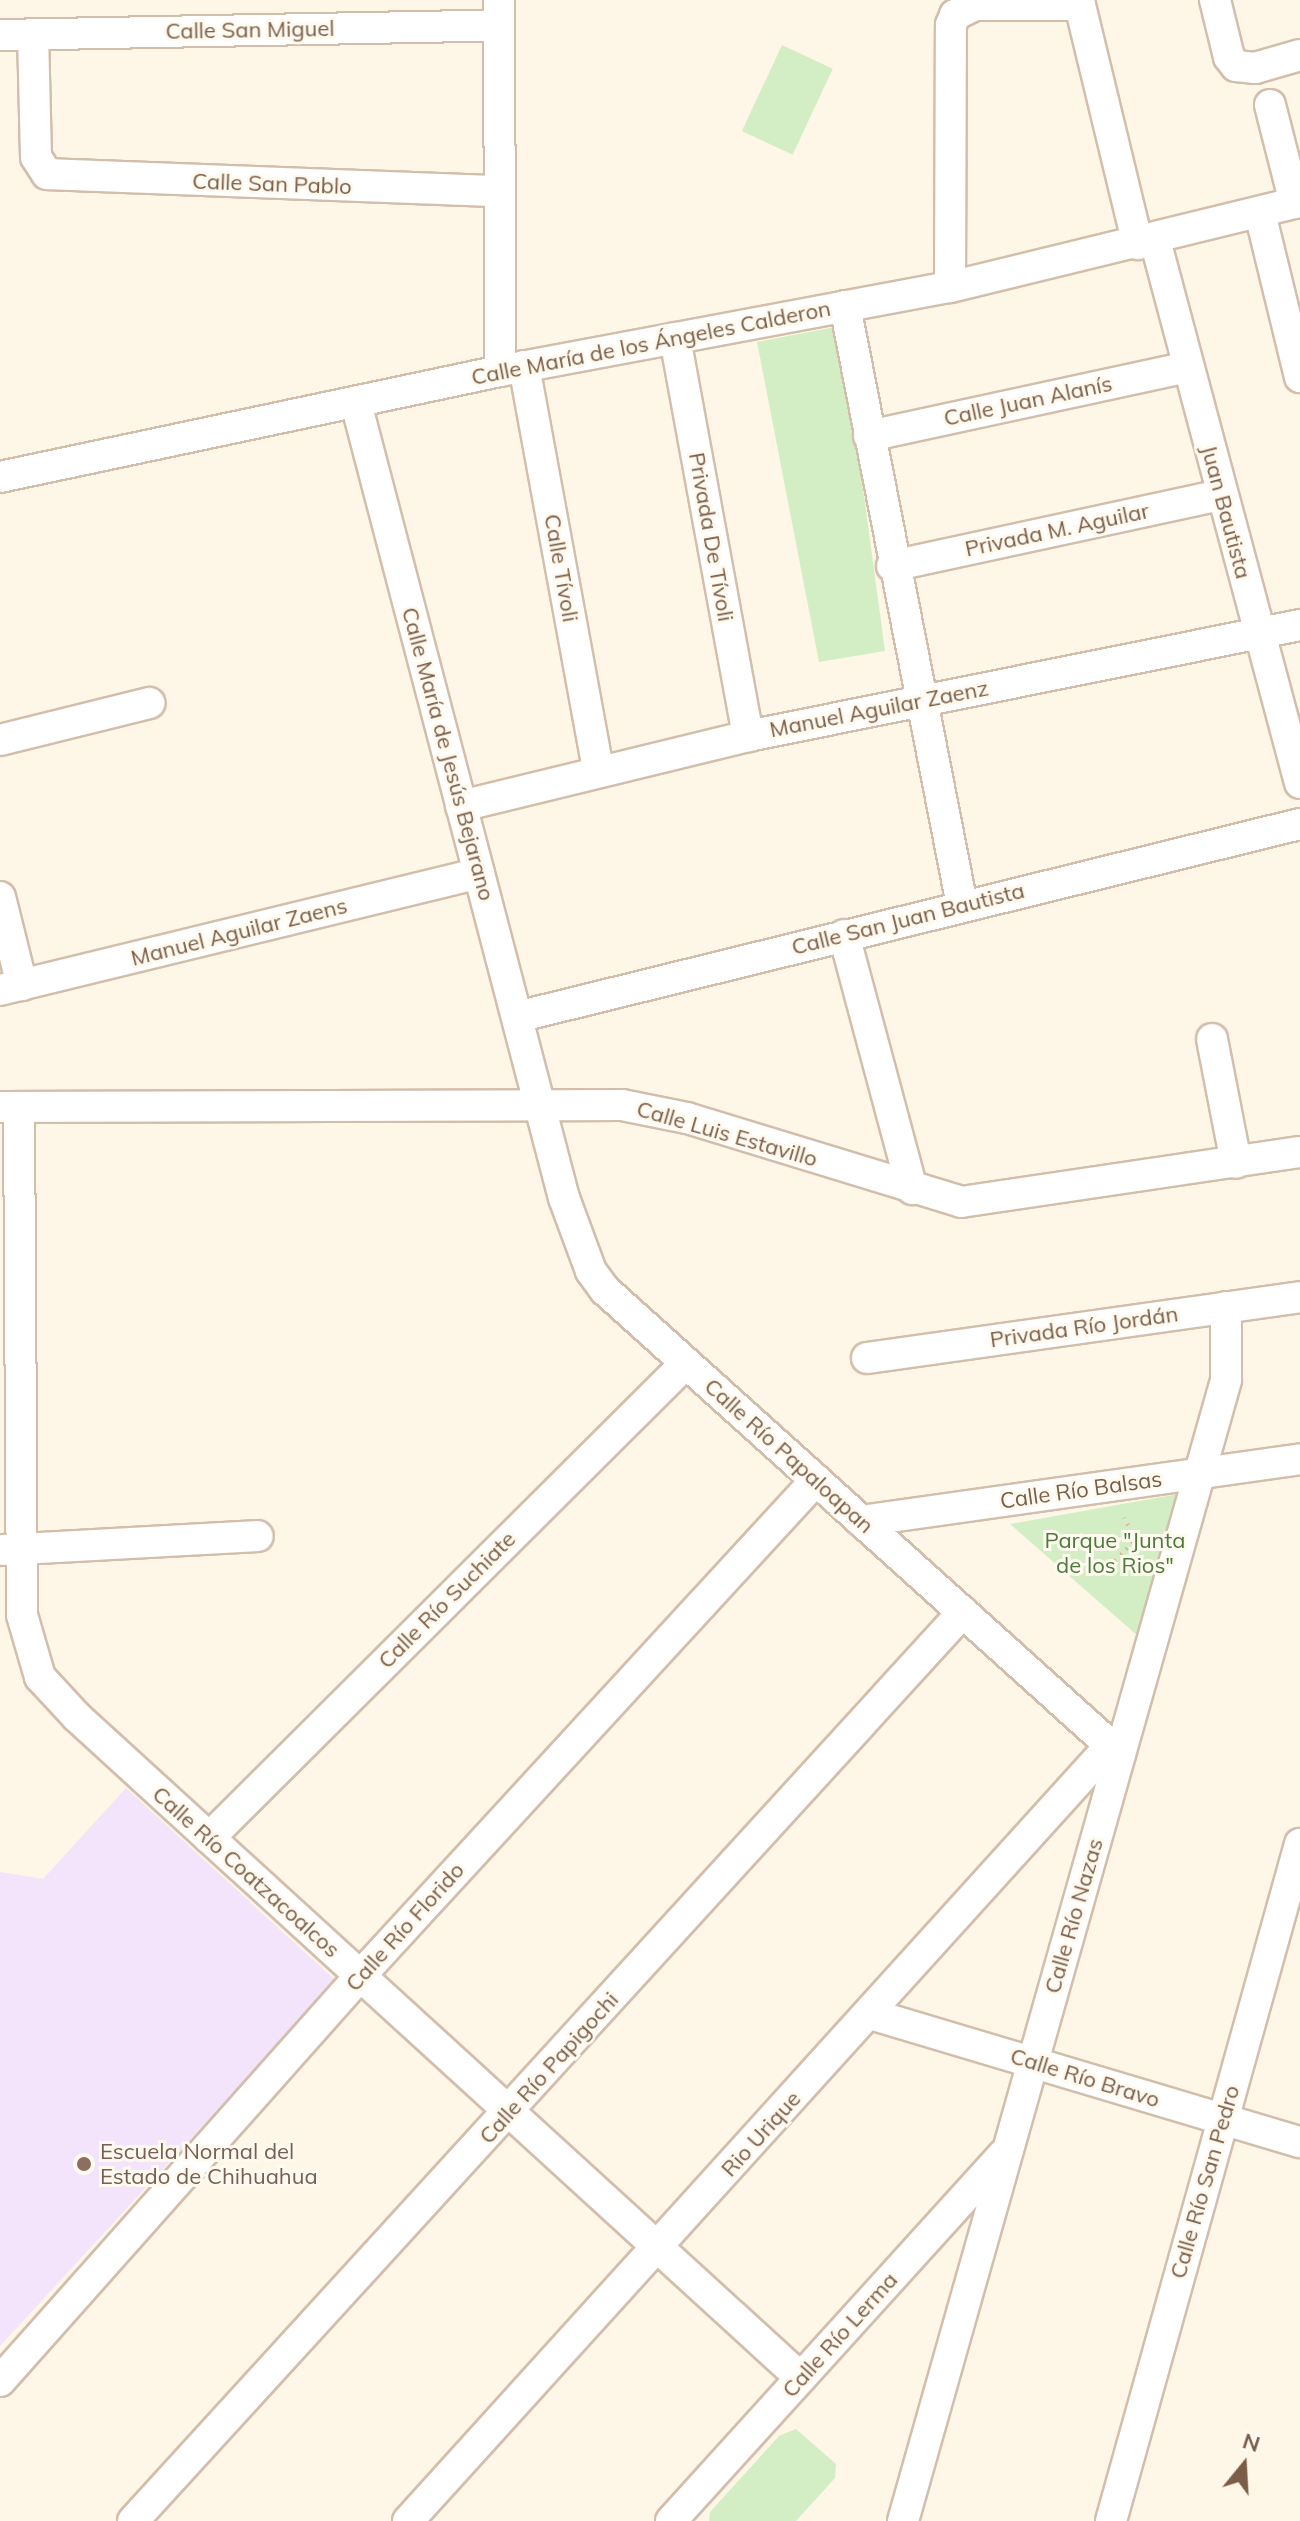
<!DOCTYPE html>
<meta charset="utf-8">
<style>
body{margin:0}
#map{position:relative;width:1300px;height:2521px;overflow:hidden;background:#fef6e7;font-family:Mulish,sans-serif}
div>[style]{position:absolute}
.education>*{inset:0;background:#f3e4fb}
.green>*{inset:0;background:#d3eec4;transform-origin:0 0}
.path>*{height:4px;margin-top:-2px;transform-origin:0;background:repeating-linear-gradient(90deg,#dcb99f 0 2px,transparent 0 8px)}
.roads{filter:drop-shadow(2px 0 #d2beab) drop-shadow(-2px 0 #d2beab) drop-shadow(0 2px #d2beab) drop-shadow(0 -2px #d2beab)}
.minor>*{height:30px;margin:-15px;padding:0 15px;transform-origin:15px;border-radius:15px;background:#fff}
.dots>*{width:22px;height:22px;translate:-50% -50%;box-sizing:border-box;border:4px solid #fffaef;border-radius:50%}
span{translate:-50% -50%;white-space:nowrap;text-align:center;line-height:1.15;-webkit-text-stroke:6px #fffaef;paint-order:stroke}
.street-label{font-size:22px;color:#7b5d48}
.park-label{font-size:22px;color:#4c7b3c}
.education-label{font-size:22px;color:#785e54}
.left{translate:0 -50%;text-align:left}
.north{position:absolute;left:1204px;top:2425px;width:80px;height:80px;-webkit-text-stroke:6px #fffaef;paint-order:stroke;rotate:18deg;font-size:22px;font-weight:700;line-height:32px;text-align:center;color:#7b5d48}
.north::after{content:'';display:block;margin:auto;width:28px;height:36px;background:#7b5d48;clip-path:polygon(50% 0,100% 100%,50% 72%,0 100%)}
</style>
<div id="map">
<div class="education">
<div style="clip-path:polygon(126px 1788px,336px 1981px,0 2346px,0 1872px,43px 1879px)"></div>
</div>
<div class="green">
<div style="left:782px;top:45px;width:56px;height:95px;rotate:25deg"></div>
<div style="clip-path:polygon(835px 327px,842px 333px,885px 651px,819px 662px,757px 342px)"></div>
<div style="clip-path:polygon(1184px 1493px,1139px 1637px,1010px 1524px)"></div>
<div style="clip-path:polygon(796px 2429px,836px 2464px,835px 2478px,796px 2521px,709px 2521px,710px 2512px,779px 2436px)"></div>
</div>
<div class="path">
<div style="left:1135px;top:1540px;width:21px;rotate:-5deg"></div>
<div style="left:1115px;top:1561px;width:29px;rotate:-46deg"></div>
<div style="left:1135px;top:1540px;width:25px;rotate:-116deg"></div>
</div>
<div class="roads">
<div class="minor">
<div style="left:499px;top:0;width:371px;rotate:89.8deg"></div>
<div style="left:1215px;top:0;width:59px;rotate:76.2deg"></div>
<div style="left:1229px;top:57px;width:11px;rotate:52deg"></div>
<div style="left:1236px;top:66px;width:19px;rotate:6deg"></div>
<div style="left:1255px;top:68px;width:47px;rotate:-16.1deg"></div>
<div style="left:33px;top:34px;width:123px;rotate:88.6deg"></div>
<div style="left:36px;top:157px;width:20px;rotate:57deg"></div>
<div style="left:47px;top:174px;width:450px;rotate:2.2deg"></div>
<div style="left:0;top:35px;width:499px;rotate:-1.1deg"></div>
<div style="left:1270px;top:105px;width:101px;rotate:75.7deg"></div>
<div style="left:1260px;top:213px;width:169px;rotate:76.3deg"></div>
<div style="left:1155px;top:240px;width:562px;rotate:75.05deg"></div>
<div style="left:950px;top:287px;width:262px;rotate:-89.8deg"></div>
<div style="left:951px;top:25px;width:11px;rotate:-68deg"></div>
<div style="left:955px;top:15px;width:22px;rotate:-27deg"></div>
<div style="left:975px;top:5px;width:105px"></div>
<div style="left:1080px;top:5px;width:246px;rotate:76.4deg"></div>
<div style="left:845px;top:306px;width:610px;rotate:78.95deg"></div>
<div style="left:675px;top:338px;width:405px;rotate:79.6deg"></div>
<div style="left:524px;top:366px;width:411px;rotate:79.6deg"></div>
<div style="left:356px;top:403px;width:822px;rotate:75.34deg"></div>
<div style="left:564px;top:1198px;width:78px;rotate:69.7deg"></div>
<div style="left:591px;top:1271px;width:24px;rotate:54deg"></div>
<div style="left:605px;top:1290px;width:693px;rotate:42.02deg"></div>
<div style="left:869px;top:436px;width:326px;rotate:-12.2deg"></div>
<div style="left:0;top:477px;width:511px;rotate:-11.97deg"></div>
<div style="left:500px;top:371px;width:458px;rotate:-10.6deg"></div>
<div style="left:950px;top:287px;width:360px;rotate:-13.7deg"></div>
<div style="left:892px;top:566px;width:337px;rotate:-12.2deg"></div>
<div style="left:0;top:740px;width:154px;rotate:-13.9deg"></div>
<div style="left:461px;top:806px;width:295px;rotate:-13.7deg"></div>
<div style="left:748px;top:736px;width:563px;rotate:-11.37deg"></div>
<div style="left:0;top:897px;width:91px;rotate:76deg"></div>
<div style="left:844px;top:935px;width:263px;rotate:75deg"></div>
<div style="left:0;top:990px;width:493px;rotate:-13.7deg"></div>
<div style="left:517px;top:1017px;width:806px;rotate:-13.85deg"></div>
<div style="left:1212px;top:1039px;width:126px;rotate:79deg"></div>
<div style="left:0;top:1107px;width:622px;rotate:-0.18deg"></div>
<div style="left:622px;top:1105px;width:66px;rotate:11.3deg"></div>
<div style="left:687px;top:1118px;width:287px;rotate:17deg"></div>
<div style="left:961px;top:1202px;width:343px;rotate:-8.4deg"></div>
<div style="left:19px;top:1109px;width:506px;rotate:89.66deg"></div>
<div style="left:22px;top:1615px;width:65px;rotate:73.8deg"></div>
<div style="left:40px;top:1677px;width:54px;rotate:47.2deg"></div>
<div style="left:77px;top:1717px;width:980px;rotate:42.4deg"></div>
<div style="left:867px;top:1358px;width:437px;rotate:-8deg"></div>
<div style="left:861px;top:1521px;width:443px;rotate:-8deg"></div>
<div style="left:2px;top:1550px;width:256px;rotate:-3.1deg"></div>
<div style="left:209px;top:1838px;width:673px;rotate:-44.88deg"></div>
<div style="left:870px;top:2014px;width:449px;rotate:16.6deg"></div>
<div style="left:0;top:2381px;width:542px;rotate:-48.37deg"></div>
<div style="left:360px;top:1976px;width:674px;rotate:-47.41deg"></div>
<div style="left:133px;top:2521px;width:1231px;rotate:-47.6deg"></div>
<div style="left:408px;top:2521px;width:1047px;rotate:-47.83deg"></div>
<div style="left:671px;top:2521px;width:494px;rotate:-47.8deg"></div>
<div style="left:903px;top:2521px;width:1186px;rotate:-74.19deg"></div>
<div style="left:1226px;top:1380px;width:73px;rotate:-90deg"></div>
<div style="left:1111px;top:2521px;width:703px;rotate:-74.4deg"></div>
</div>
</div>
<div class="dots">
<div style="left:84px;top:2164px;background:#8d6e63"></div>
</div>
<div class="street-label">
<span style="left:250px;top:30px;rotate:-1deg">Calle San Miguel</span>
<span style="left:272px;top:184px;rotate:2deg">Calle San Pablo</span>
<span style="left:651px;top:343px;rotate:-11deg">Calle María de los Ángeles Calderon</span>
<span style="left:1028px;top:401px;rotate:-12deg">Calle Juan Alanís</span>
<span style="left:1226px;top:512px;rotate:75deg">Juan Bautista</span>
<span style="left:1057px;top:530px;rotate:-12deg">Privada M. Aguilar</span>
<span style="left:711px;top:537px;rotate:80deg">Privada De Tívoli</span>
<span style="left:561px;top:568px;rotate:80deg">Calle Tívoli</span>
<span style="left:879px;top:709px;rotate:-11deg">Manuel Aguilar Zaenz</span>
<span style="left:448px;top:754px;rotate:75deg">Calle María de Jesús Bejarano</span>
<span style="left:908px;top:919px;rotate:-14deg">Calle San Juan Bautista</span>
<span style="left:239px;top:932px;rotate:-14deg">Manuel Aguilar Zaens</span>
<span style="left:727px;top:1134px;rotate:16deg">Calle Luis Estavillo</span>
<span style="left:1084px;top:1327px;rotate:-8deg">Privada Río Jordán</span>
<span style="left:789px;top:1456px;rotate:42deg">Calle Río Papaloapan</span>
<span style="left:1081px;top:1490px;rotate:-8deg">Calle Río Balsas</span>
<span style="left:447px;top:1600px;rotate:-45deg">Calle Río Suchiate</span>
<span style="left:246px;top:1872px;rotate:42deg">Calle Río Coatzacoalcos</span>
<span style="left:1074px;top:1916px;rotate:-74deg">Calle Río Nazas</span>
<span style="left:405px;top:1927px;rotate:-48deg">Calle Río Florido</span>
<span style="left:549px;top:2068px;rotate:-48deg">Calle Río Papigochi</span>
<span style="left:1085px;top:2078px;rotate:17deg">Calle Río Bravo</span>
<span style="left:761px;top:2134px;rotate:-48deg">Rio Urique</span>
<span style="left:1205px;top:2182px;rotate:-74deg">Calle Río San Pedro</span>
<span style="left:840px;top:2335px;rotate:-48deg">Calle Río Lerma</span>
</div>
<div class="park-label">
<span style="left:1115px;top:1553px">Parque "Junta<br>de los Rios"</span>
</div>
<div class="education-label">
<span class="left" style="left:100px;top:2164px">Escuela Normal del<br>Estado de Chihuahua</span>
</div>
<div class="north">N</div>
</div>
